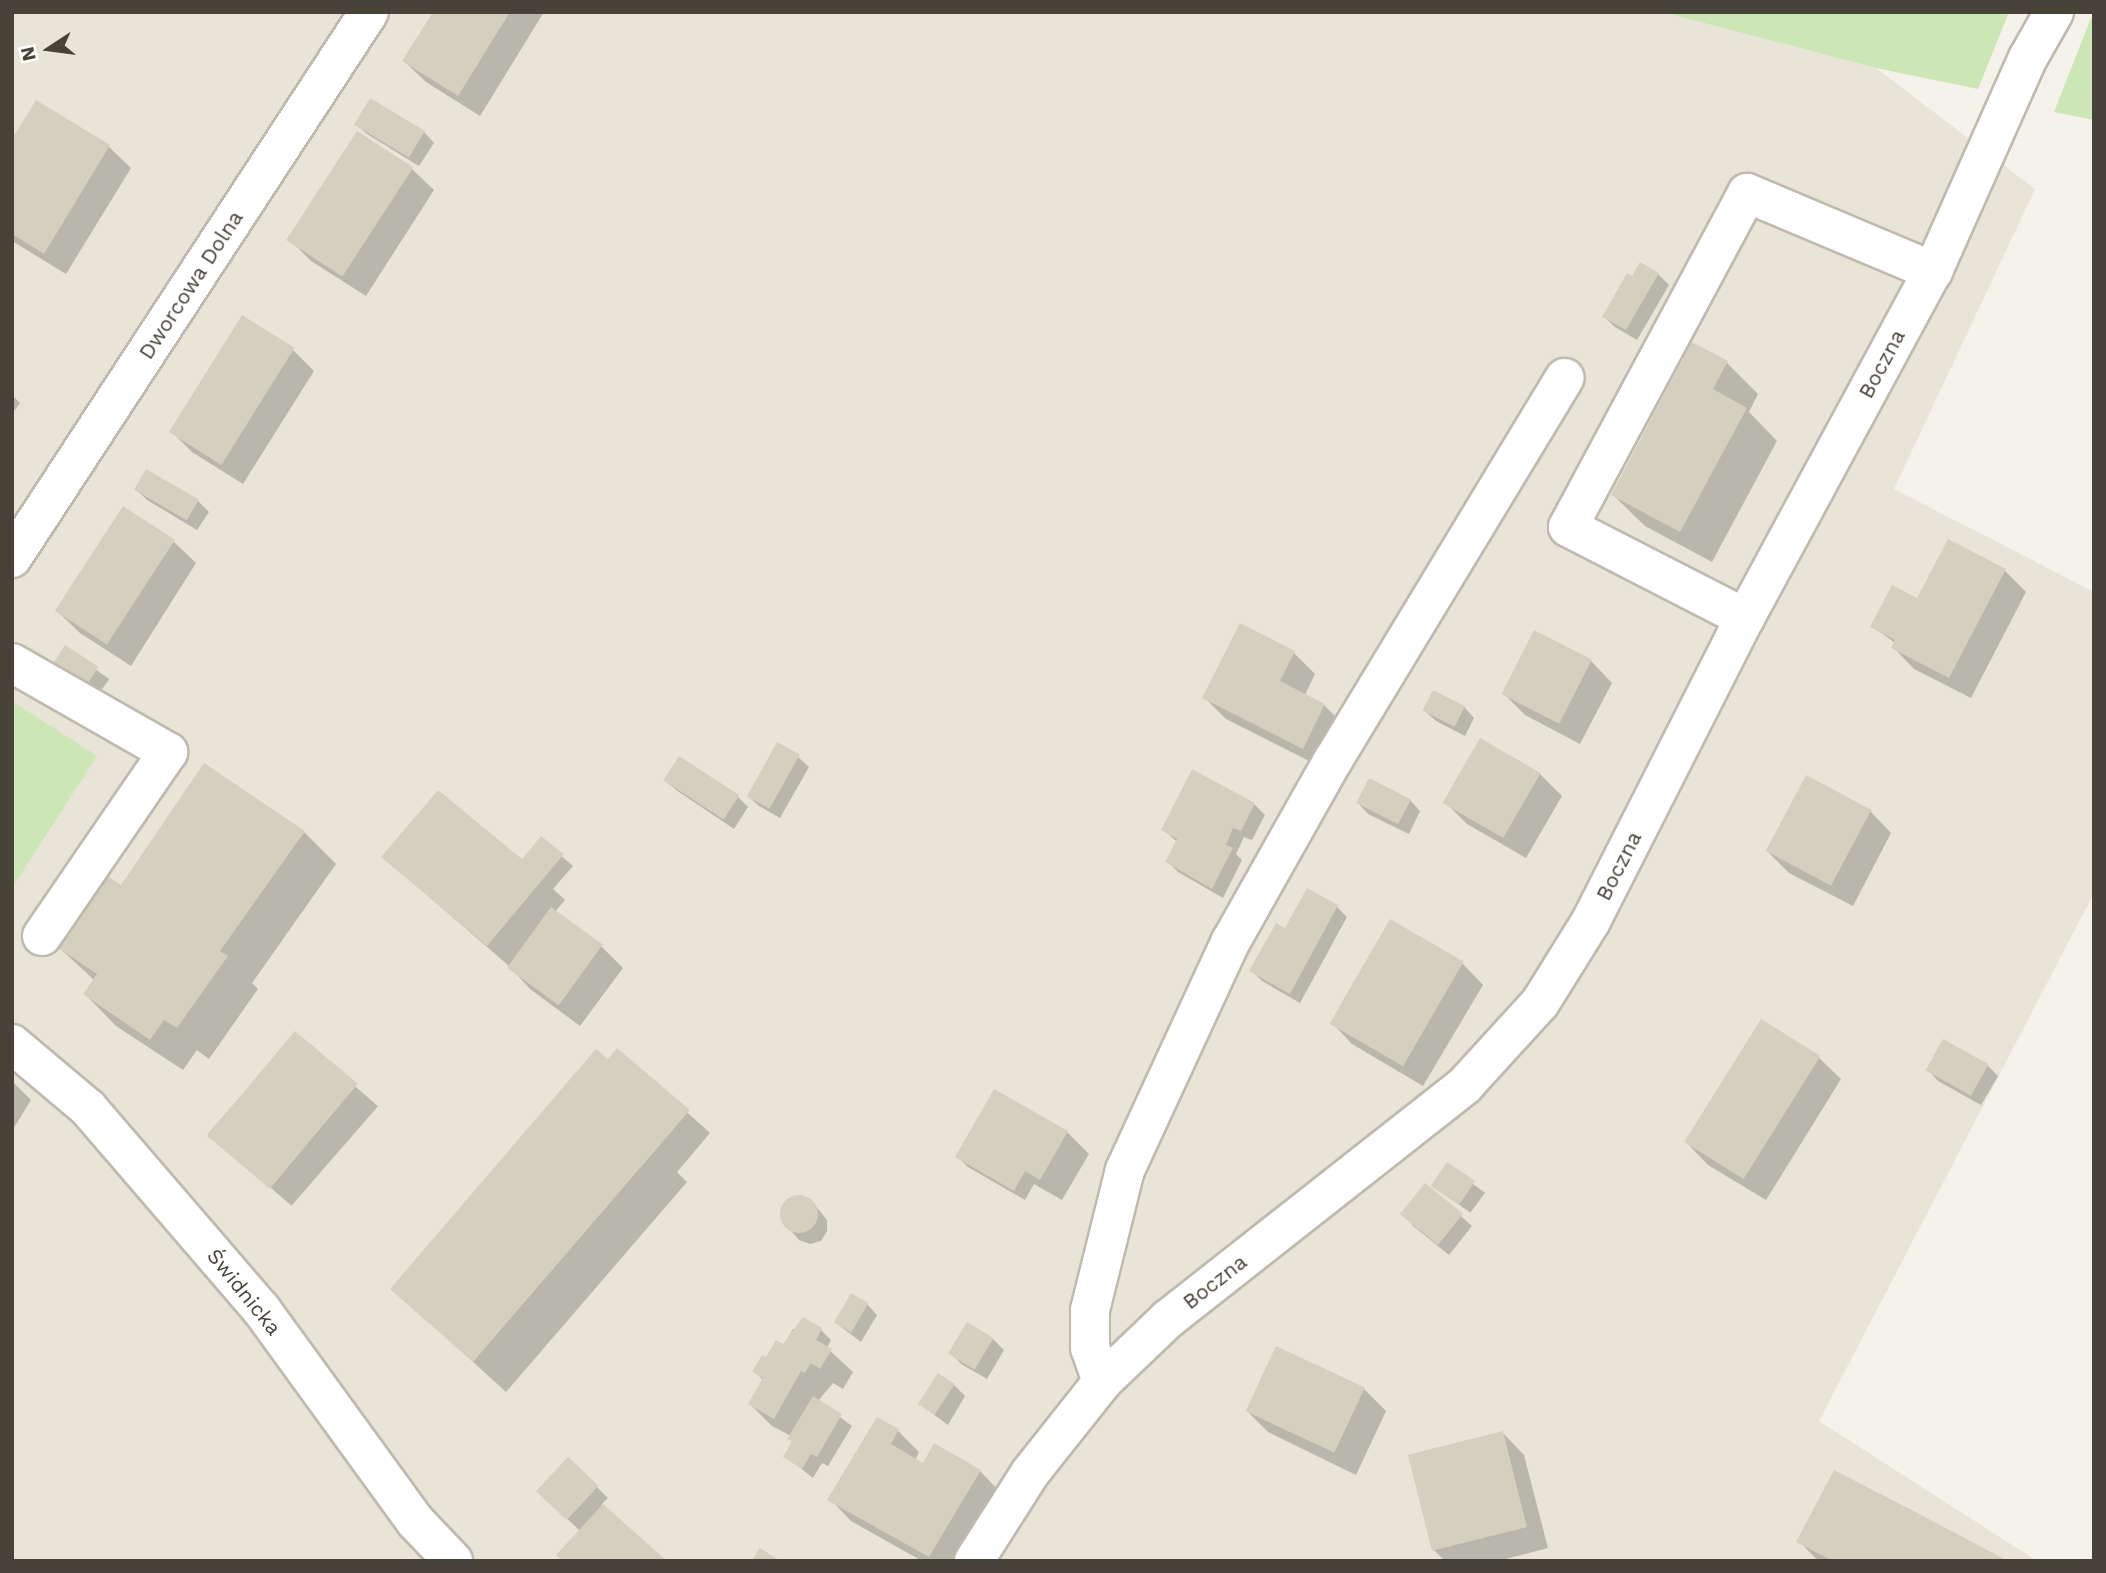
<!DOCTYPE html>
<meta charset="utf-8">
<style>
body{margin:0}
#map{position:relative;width:2106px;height:1573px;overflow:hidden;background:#f4f2ea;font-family:"Work Sans",sans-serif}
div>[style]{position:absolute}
.residential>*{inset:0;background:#e8e4d8}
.green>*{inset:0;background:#cce6b5}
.shadow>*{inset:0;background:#0003;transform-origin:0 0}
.building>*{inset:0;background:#d5cfc0;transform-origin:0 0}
.round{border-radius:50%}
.roads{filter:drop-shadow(2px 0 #bfbaad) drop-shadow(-2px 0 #bfbaad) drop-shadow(0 2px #bfbaad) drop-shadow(0 -2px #bfbaad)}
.minor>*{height:38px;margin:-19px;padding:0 19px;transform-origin:19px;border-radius:19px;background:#fff}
span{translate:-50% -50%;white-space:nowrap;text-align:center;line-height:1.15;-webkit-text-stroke:6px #fff;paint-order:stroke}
.street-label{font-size:21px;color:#484338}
.frame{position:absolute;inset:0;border:14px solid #484338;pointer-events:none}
.north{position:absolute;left:14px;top:14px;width:70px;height:70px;-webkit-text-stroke:5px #fff;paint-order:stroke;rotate:257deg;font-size:19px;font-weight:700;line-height:28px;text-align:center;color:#484338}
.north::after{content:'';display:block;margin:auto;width:24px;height:32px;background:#484338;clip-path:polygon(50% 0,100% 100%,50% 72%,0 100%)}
</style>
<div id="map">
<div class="residential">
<div style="clip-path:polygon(12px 12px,1662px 12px,1876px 68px,2035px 189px,1894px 489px,2094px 592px,2094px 893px,1819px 1421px,2037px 1561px,12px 1561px)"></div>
</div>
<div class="green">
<div style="clip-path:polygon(1662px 12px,2009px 12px,1978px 89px,1876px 68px)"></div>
<div style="clip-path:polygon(2091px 18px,2094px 19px,2094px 120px,2054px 112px)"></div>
<div style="clip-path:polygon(12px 701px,97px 756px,12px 888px)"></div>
</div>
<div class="shadow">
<div style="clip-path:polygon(435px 12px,544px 12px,480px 116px,426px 82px,404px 61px)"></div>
<div style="clip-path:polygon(37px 102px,109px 147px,131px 168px,66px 274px,12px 241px,12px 142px)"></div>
<div style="clip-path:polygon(356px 124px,424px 132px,434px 143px,419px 166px,367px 134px)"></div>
<div style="clip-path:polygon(357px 133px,412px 169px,434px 190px,366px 296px,311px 261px,289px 239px)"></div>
<div style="clip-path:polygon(1658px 274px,1669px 285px,1637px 340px,1615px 327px,1604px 317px,1633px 278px)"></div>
<div style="clip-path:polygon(293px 350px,314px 371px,243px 484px,192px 452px,170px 430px)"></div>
<div style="clip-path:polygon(1727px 363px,1758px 394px,1749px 412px,1777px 441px,1712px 562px,1645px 526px,1613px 495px)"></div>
<div style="clip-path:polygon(12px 395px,20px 403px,12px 414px)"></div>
<div style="clip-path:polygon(147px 471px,198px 501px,209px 512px,197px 530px,147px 500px,136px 489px)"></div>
<div style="clip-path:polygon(123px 509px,174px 542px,196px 563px,131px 666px,80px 633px,58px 612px)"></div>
<div style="clip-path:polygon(2005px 571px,2026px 592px,1971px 698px,1914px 669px,1893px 647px,1895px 643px,1872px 626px,1917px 601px)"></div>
<div style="left:65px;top:648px;width:54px;height:19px;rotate:35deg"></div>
<div style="clip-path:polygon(1294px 653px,1315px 674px,1305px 695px,1324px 705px,1346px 727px,1325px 769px,1226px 719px,1205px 698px)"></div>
<div style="clip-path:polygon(1591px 661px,1612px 683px,1580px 744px,1525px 715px,1504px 694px)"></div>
<div style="clip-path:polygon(1464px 707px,1474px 718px,1465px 736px,1436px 721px,1425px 711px)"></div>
<div style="clip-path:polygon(798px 757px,809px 767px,780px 818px,759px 806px,748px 796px)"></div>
<div style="clip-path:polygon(1540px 774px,1562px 796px,1526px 858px,1467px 824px,1445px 802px)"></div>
<div style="clip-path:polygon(665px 780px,738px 797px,748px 807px,734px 829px,676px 790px)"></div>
<div style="clip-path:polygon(1410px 800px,1420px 811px,1409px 834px,1368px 814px,1358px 803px)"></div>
<div style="clip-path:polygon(1254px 804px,1265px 815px,1252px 840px,1244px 837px,1236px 854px,1242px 860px,1223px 898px,1178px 872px,1167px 861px,1177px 842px,1164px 830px)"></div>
<div style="clip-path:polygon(1870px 811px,1891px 833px,1853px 906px,1789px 873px,1767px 851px)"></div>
<div style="clip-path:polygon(304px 832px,336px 864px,252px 983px,258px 989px,209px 1059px,197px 1050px,183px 1070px,116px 1026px,85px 994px,94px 980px,53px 942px)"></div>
<div style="clip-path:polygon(541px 838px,573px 866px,553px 889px,565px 900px,555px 912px,602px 947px,623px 968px,580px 1026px,530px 989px,509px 966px,383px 857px,529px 868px)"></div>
<div style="clip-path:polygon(1337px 907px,1347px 917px,1300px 1003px,1262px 981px,1252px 971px)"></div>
<div style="clip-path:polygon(1462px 963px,1483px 985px,1423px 1086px,1352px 1044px,1331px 1022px)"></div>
<div style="clip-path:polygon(1761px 1022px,1819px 1058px,1841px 1079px,1766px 1200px,1708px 1165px,1687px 1143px)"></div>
<div style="left:295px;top:1034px;width:110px;height:132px;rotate:41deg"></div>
<div style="clip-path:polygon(618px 1050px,710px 1133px,677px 1172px,687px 1182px,506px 1392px,393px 1289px)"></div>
<div style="clip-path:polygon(1987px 1065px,1998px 1076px,1981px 1105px,1938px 1081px,1928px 1070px)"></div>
<div style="clip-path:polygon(12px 1081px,31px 1100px,12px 1131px)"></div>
<div style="clip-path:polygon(1067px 1132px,1089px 1154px,1062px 1200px,1034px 1184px,1025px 1200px,968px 1167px,957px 1156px)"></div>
<div style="left:1447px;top:1165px;width:47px;height:25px;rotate:36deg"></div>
<div style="clip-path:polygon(1426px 1185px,1472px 1226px,1449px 1255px,1412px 1225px)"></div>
<div style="clip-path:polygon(799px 1196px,810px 1199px,827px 1220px,827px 1231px,821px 1241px,810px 1244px,799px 1240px,781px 1219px,781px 1208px,787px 1199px)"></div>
<div style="clip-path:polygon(867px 1304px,877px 1315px,861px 1342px,836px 1323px)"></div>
<div style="clip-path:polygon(793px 1329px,804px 1335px,821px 1330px,831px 1340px,827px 1348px,853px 1372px,843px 1389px,833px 1383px,818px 1401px,852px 1426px,828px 1466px,822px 1463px,813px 1478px,785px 1456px,793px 1442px,791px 1436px,772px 1426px,750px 1404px,764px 1381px,754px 1371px,783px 1347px)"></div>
<div style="clip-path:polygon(993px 1339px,1004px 1350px,987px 1379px,961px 1364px,951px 1353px)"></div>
<div style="clip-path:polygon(954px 1385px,965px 1396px,948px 1425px,921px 1405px)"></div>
<div style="clip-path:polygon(1364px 1389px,1386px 1411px,1356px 1475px,1268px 1432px,1247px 1411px)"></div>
<div style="clip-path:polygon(898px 1431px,919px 1452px,915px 1461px,923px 1466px,980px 1471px,1001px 1493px,961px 1561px,922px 1561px,851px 1521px,830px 1499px)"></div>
<div style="clip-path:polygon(1503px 1433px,1524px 1455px,1548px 1548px,1498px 1561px,1445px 1561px,1434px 1550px)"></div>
<div style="clip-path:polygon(568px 1459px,608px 1498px,601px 1505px,664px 1561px,580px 1531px,538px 1491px)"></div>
<div style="clip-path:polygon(1799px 1541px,2005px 1561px,1818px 1561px)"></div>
</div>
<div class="building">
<div style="clip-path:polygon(433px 12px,510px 12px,458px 96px,402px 61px)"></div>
<div style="left:370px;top:98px;width:64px;height:31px;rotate:31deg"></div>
<div style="clip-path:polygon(36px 100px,110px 145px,44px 254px,12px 234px,12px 139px)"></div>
<div style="left:357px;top:131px;width:67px;height:130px;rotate:33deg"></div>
<div style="clip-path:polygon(1640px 262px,1659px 273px,1626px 330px,1602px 317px,1627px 273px,1632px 276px)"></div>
<div style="left:242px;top:315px;width:62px;height:138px;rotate:32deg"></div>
<div style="clip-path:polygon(1692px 342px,1728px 361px,1713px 389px,1747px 408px,1680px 532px,1611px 495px)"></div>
<div style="left:146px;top:469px;width:61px;height:24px;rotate:30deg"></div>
<div style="left:123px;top:506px;width:62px;height:125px;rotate:33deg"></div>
<div style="clip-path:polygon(1948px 539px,2006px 569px,1949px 678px,1891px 648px,1895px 640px,1870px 627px,1892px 585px,1917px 598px)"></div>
<div style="clip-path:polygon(1240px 623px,1295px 651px,1280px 681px,1325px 704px,1303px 749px,1202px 698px)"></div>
<div style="left:1534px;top:630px;width:65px;height:72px;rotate:27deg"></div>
<div style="left:65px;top:645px;width:40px;height:24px;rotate:33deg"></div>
<div style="left:1433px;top:690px;width:36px;height:23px;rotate:27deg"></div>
<div style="left:1480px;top:738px;width:70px;height:75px;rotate:30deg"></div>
<div style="left:777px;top:742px;width:26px;height:62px;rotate:29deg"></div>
<div style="left:679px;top:756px;width:72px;height:29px;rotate:33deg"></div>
<div style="clip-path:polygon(204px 763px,305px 831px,220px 951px,228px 956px,177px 1028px,164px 1020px,150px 1040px,83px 994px,97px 974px,51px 943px,99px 870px,121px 885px)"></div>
<div style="clip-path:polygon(1192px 769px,1255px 803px,1241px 831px,1233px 828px,1226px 845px,1233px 848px,1212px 889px,1165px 862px,1177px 839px,1161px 830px)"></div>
<div style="left:1806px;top:775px;width:74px;height:86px;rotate:28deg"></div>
<div style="left:1369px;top:778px;width:47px;height:28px;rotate:27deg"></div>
<div style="clip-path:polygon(438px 790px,522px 859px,541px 836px,564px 854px,487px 946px,381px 857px)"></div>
<div style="clip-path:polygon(1307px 888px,1338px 905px,1290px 994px,1249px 971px,1276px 923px,1285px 928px)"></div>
<div style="left:551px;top:907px;width:64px;height:75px;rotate:36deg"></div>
<div style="left:1390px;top:919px;width:85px;height:121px;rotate:30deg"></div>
<div style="left:1761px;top:1019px;width:70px;height:145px;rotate:32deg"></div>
<div style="left:295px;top:1031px;width:82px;height:137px;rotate:40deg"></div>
<div style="left:1943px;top:1039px;width:52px;height:36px;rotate:29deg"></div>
<div style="clip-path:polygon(617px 1048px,690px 1110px,473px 1362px,390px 1289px,596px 1049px,608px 1059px)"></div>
<div style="clip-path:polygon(994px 1089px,1068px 1131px,1040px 1180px,1025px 1171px,1014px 1191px,955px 1157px)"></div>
<div style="left:1447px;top:1162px;width:34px;height:29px;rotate:34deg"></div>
<div style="left:1425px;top:1183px;width:49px;height:40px;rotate:39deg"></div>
<div class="round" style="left:780px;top:1195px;width:38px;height:38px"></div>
<div style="left:851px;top:1293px;width:20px;height:34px;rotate:30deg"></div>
<div style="clip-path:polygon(803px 1317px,822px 1328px,816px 1340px,832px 1349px,820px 1369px,811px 1363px,805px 1373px,801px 1371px,774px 1419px,748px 1404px,763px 1378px,752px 1372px,762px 1355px,766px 1357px,776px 1340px,783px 1344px)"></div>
<div style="left:967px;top:1322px;width:31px;height:37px;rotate:31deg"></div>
<div style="left:1276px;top:1346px;width:98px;height:72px;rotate:25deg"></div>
<div style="left:938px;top:1373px;width:20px;height:37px;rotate:33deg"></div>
<div style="clip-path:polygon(813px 1396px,842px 1414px,817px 1457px,811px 1454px,802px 1469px,783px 1457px,792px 1441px,787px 1439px)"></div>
<div style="clip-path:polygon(877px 1417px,899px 1429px,891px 1444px,923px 1463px,934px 1443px,981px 1470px,929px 1557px,827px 1500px)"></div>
<div style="left:1503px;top:1431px;width:99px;height:98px;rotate:76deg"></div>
<div style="left:568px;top:1457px;width:42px;height:47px;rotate:43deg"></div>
<div style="clip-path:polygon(1834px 1470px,1923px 1516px,2008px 1561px,1833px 1561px,1796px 1542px)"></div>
<div style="clip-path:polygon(603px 1504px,667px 1561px,563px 1561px,556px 1555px)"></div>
<div style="clip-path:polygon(760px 1548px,780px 1561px,751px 1561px)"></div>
</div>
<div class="roads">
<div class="minor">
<div style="left:12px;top:558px;width:652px;rotate:-56.82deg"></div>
<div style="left:1745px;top:618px;width:199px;rotate:-152.8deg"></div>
<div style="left:1568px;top:527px;width:379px;rotate:-61.8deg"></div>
<div style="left:1747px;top:193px;width:202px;rotate:22.8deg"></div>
<div style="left:12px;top:663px;width:180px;rotate:29.7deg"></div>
<div style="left:168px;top:752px;width:223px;rotate:124.4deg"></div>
<div style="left:12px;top:1044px;width:99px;rotate:40.1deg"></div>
<div style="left:88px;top:1108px;width:265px;rotate:49.3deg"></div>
<div style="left:261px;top:1309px;width:263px;rotate:54deg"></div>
<div style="left:416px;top:1522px;width:54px;rotate:46.5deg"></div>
<div style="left:1102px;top:1382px;width:36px;rotate:-109deg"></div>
<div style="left:1090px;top:1348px;width:38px;rotate:-90deg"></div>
<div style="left:1090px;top:1310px;width:144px;rotate:-76deg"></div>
<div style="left:1125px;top:1170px;width:252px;rotate:-65.2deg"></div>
<div style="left:1231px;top:941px;width:206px;rotate:-60.6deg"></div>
<div style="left:1332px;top:762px;width:449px;rotate:-58.8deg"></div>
<div style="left:974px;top:1561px;width:104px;rotate:-57.5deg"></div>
<div style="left:1030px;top:1473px;width:116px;rotate:-51.6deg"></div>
<div style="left:1102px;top:1382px;width:91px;rotate:-43.7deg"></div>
<div style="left:1168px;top:1319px;width:378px;rotate:-38.2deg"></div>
<div style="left:1465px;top:1085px;width:111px;rotate:-47.6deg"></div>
<div style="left:1540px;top:1003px;width:97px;rotate:-58.1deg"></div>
<div style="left:1591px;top:921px;width:340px;rotate:-63.1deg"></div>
<div style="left:1745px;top:618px;width:395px;rotate:-61.6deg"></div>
<div style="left:1933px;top:271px;width:233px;rotate:-66deg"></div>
<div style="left:2028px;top:58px;width:53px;rotate:-60.5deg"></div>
</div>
</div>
<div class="street-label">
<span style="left:191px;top:285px;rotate:-57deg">Dworcowa Dolna</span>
<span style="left:1882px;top:364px;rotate:-62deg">Boczna</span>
<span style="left:1619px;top:866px;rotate:-63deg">Boczna</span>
<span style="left:1215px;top:1282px;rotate:-38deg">Boczna</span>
<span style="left:244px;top:1292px;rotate:51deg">Świdnicka</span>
</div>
<div class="frame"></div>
<div class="north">N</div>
</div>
